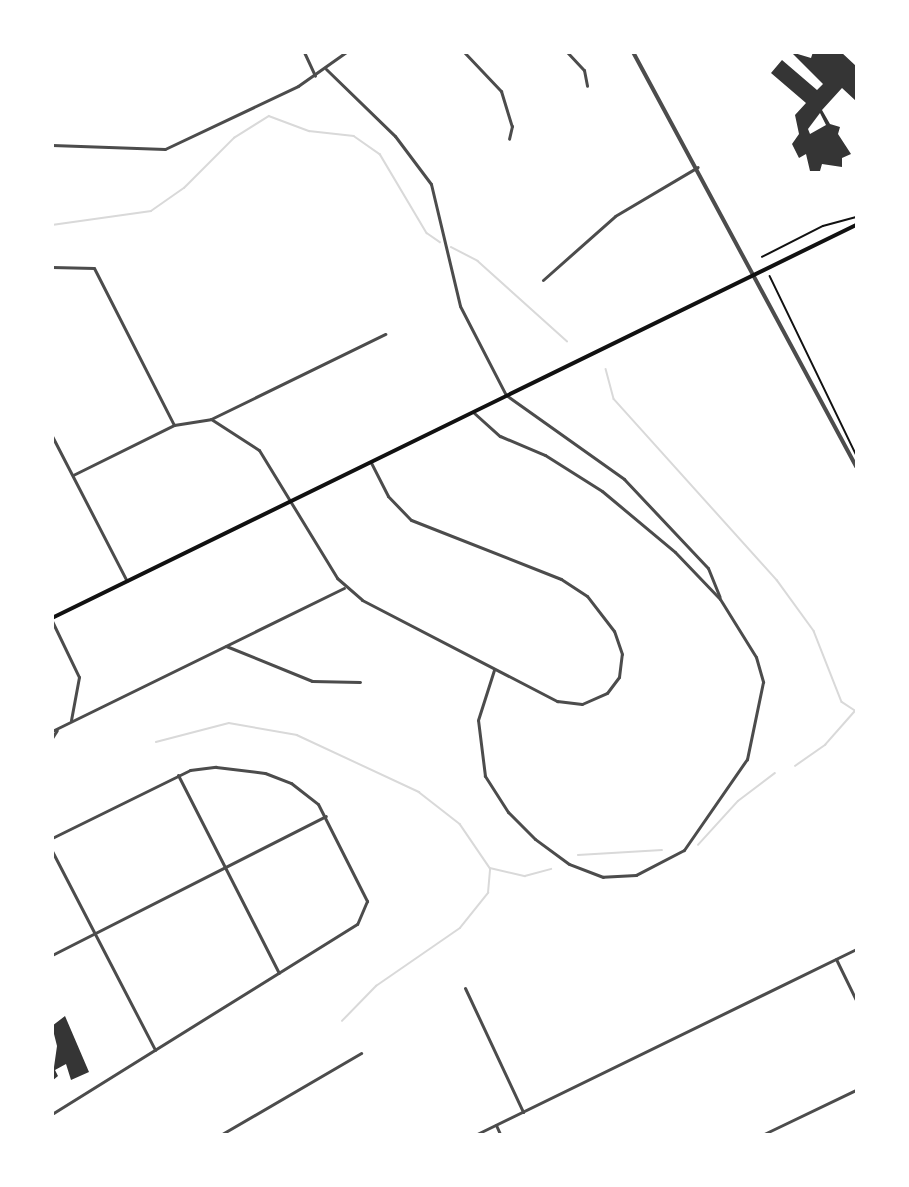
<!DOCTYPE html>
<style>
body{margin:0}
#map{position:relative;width:909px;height:1187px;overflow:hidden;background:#fff;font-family:"Asap Condensed",sans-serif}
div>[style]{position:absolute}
.stream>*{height:1.5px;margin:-0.75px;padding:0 0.75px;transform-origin:0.75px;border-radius:0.75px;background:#d9d9d9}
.building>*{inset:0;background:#353535}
.path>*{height:1.5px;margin:-0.75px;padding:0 0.75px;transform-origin:0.75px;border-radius:0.75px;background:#111}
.minor>*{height:3px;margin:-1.5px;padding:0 1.5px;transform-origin:1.5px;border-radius:1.5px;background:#4c4c4c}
.tertiary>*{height:4px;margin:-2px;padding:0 2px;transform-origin:2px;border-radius:2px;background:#4c4c4c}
.secondary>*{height:4px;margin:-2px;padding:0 2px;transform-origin:2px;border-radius:2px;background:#111}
span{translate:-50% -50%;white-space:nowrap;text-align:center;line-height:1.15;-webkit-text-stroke:6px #fff;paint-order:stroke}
.frame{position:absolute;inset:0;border:54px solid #fff;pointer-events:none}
</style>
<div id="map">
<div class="stream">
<div style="left:52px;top:225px;width:100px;rotate:-8deg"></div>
<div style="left:151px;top:211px;width:40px;rotate:-34.9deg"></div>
<div style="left:184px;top:188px;width:71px;rotate:-45deg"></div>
<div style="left:234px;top:138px;width:41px;rotate:-32.2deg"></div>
<div style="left:269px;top:116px;width:43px;rotate:20.6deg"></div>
<div style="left:309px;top:131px;width:45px;rotate:6.3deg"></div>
<div style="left:354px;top:136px;width:32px;rotate:35deg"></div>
<div style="left:380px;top:154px;width:92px;rotate:59.3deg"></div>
<div style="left:427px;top:233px;width:16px;rotate:35deg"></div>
<div style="left:451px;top:247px;width:30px;rotate:27deg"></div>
<div style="left:478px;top:261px;width:120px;rotate:42deg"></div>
<div style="left:606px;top:369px;width:31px;rotate:75deg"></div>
<div style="left:614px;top:399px;width:244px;rotate:48deg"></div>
<div style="left:777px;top:580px;width:63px;rotate:54deg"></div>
<div style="left:814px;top:631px;width:76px;rotate:68.5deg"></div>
<div style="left:842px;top:702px;width:17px;rotate:33deg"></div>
<div style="left:156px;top:742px;width:75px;rotate:-14.6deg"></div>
<div style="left:229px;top:723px;width:69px;rotate:10deg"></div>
<div style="left:297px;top:735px;width:135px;rotate:25deg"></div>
<div style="left:419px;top:792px;width:52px;rotate:38deg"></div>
<div style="left:460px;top:824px;width:53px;rotate:55.7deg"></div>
<div style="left:490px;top:868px;width:36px;rotate:13deg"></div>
<div style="left:525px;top:876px;width:27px;rotate:-15deg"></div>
<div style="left:795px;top:766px;width:37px;rotate:-35deg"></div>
<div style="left:825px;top:745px;width:45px;rotate:-48.6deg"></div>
<div style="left:698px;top:845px;width:59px;rotate:-47.7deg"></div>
<div style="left:738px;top:801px;width:46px;rotate:-37.1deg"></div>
<div style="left:578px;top:855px;width:84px;rotate:-3.4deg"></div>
<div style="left:342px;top:1021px;width:49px;rotate:-45.8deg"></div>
<div style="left:376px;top:986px;width:102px;rotate:-34.6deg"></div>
<div style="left:460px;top:928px;width:45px;rotate:-51.3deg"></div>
<div style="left:488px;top:893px;width:24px;rotate:-85deg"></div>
</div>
<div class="building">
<div style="clip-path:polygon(evenodd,791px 52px,811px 58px,813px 52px,841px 52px,856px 66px,856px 101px,842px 88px,822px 110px,830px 124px,840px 127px,838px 134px,851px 154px,842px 158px,842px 167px,822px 164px,820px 171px,810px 171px,806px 154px,799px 158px,792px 144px,799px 134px,795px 115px,806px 103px,771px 73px,782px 60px,817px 90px,823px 84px,791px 52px,820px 113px,826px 125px,810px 134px,808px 129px,820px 113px)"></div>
<div style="clip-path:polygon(65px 1016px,89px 1072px,71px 1080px,66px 1064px,55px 1070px,58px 1076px,52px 1081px,57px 1046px,52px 1026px)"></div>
</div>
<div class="path">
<div style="left:762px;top:257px;width:68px;rotate:-26.9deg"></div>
<div style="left:823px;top:226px;width:34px;rotate:-15deg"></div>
<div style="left:770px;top:276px;width:198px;rotate:64.2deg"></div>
</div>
<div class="minor">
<div style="left:304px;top:52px;width:26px;rotate:65deg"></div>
<div style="left:464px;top:52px;width:54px;rotate:46.5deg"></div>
<div style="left:501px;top:91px;width:37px;rotate:73deg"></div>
<div style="left:512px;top:126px;width:13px;rotate:103deg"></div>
<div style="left:567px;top:52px;width:25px;rotate:47deg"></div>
<div style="left:584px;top:70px;width:16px;rotate:79deg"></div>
<div style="left:326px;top:69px;width:96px;rotate:44.2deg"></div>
<div style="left:395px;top:136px;width:60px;rotate:53.1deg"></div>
<div style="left:431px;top:184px;width:125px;rotate:76.6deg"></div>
<div style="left:460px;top:306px;width:100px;rotate:62.7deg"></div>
<div style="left:506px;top:395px;width:145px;rotate:35.4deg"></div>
<div style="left:624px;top:479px;width:122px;rotate:46.7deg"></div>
<div style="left:708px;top:568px;width:31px;rotate:68deg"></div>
<div style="left:52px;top:145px;width:113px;rotate:2deg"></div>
<div style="left:165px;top:149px;width:147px;rotate:-25.3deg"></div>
<div style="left:298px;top:86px;width:59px;rotate:-35.3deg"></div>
<div style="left:52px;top:267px;width:42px;rotate:1.4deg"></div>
<div style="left:94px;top:268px;width:176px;rotate:63deg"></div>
<div style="left:543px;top:280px;width:96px;rotate:-41.6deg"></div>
<div style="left:615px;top:216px;width:96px;rotate:-30.6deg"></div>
<div style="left:473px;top:412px;width:36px;rotate:42deg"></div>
<div style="left:500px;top:436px;width:49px;rotate:22.9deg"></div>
<div style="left:545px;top:455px;width:67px;rotate:32.3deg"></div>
<div style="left:602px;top:491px;width:95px;rotate:39.9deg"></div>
<div style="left:675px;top:552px;width:65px;rotate:46.2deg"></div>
<div style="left:720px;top:599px;width:68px;rotate:58.2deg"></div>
<div style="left:756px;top:657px;width:26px;rotate:74deg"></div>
<div style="left:763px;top:682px;width:79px;rotate:101.7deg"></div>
<div style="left:747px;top:759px;width:111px;rotate:124.7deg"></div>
<div style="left:684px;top:850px;width:54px;rotate:152.5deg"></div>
<div style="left:636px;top:875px;width:33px;rotate:177deg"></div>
<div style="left:603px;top:877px;width:36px;rotate:-159deg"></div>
<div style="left:569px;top:864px;width:42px;rotate:-143.7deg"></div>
<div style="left:535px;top:839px;width:38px;rotate:-135deg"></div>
<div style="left:508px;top:812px;width:43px;rotate:-122.6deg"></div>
<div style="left:485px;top:776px;width:56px;rotate:-97.1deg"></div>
<div style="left:478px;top:720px;width:52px;rotate:-72.3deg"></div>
<div style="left:211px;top:419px;width:194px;rotate:-26deg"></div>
<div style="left:52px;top:436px;width:163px;rotate:62.7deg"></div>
<div style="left:73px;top:475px;width:113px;rotate:-26.3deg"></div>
<div style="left:174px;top:425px;width:37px;rotate:-9deg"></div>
<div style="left:211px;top:419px;width:57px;rotate:32.9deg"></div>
<div style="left:259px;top:450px;width:150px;rotate:58.6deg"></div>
<div style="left:337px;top:578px;width:33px;rotate:41deg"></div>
<div style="left:362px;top:600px;width:220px;rotate:27.4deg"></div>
<div style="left:557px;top:701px;width:25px;rotate:7deg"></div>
<div style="left:582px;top:704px;width:27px;rotate:-24deg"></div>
<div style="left:607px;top:693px;width:20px;rotate:-53deg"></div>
<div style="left:619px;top:677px;width:23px;rotate:-83deg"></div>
<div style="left:622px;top:654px;width:24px;rotate:-109deg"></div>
<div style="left:614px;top:631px;width:44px;rotate:-127.6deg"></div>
<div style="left:587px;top:596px;width:31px;rotate:-147deg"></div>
<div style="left:561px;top:579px;width:161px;rotate:-158.5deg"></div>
<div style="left:411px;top:520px;width:33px;rotate:-134deg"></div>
<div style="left:388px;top:496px;width:38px;rotate:-117deg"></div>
<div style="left:52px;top:621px;width:62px;rotate:64.3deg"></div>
<div style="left:79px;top:677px;width:44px;rotate:100.5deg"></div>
<div style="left:226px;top:646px;width:93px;rotate:22.1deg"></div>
<div style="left:312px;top:681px;width:48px;rotate:1.2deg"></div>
<div style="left:52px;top:731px;width:325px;rotate:-26.1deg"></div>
<div style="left:52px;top:738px;width:9px;rotate:-58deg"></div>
<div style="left:178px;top:775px;width:222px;rotate:63deg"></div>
<div style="left:52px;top:838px;width:154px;rotate:-26.2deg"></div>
<div style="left:190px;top:770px;width:26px;rotate:-7deg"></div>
<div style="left:216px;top:767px;width:49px;rotate:7deg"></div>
<div style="left:265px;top:773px;width:28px;rotate:21deg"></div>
<div style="left:291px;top:783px;width:34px;rotate:38deg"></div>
<div style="left:318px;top:804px;width:109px;rotate:63.2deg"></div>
<div style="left:367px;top:901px;width:25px;rotate:113deg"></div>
<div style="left:357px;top:924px;width:359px;rotate:148.1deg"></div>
<div style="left:52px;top:851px;width:224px;rotate:62.6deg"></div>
<div style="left:52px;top:955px;width:307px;rotate:-26.9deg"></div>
<div style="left:836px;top:959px;width:46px;rotate:64deg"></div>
<div style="left:465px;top:988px;width:137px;rotate:64.9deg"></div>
<div style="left:496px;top:1125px;width:10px;rotate:66deg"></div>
<div style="left:222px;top:1134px;width:161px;rotate:-30.2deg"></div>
<div style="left:477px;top:1134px;width:422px;rotate:-26deg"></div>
<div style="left:764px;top:1134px;width:102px;rotate:-25.6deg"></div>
</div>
<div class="tertiary">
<div style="left:633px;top:52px;width:471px;rotate:61.7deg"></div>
</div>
<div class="secondary">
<div style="left:52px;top:618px;width:895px;rotate:-26.05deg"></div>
</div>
<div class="frame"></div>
</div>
